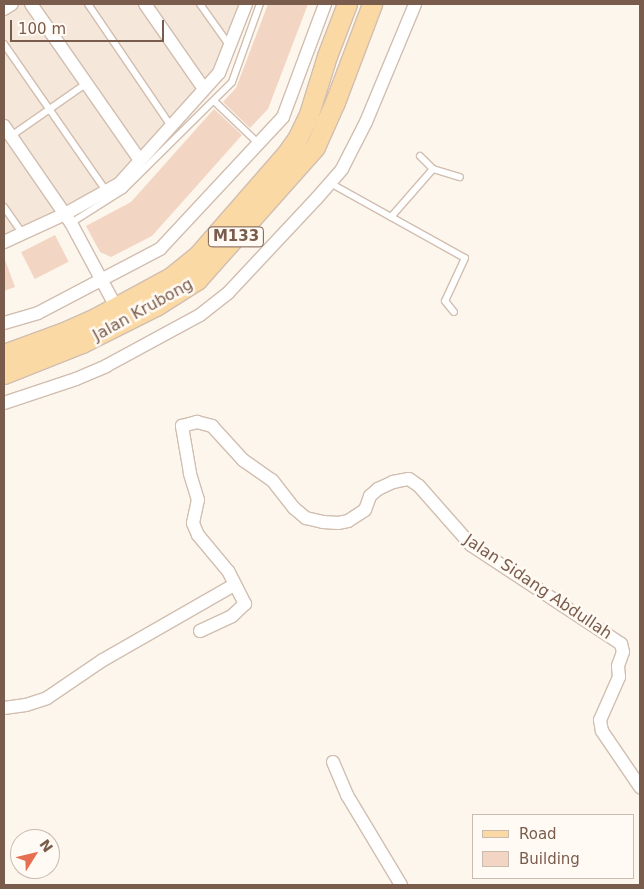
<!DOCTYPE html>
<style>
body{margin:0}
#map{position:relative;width:644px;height:889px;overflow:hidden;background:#fdf6ec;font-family:"DejaVu Sans",sans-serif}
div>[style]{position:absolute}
.residential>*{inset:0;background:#f5e8da}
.building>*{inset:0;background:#f3d5c3;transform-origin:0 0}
.roads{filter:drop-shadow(1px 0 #d1beb0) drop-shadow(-1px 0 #d1beb0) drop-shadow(0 1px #d1beb0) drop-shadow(0 -1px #d1beb0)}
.lane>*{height:6px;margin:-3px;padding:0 3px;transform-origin:3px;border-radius:3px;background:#fff}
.street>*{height:12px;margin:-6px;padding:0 6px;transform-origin:6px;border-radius:6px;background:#fff}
.primary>*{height:19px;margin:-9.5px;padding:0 9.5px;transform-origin:9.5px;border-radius:9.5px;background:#fbd9a5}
span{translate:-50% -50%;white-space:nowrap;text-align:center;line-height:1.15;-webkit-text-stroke:5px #fffaf3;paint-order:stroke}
.shield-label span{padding:1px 4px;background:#fffaf3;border:1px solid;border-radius:4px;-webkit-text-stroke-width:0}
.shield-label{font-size:15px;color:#7a5c4d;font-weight:700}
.street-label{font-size:16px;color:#7a5c4d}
.frame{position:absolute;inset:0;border:5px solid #7a5c4d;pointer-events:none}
.legend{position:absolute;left:472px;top:814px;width:162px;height:65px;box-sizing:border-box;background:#fffaf3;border:1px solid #cabbb1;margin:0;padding:6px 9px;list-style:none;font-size:15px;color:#7a5c4d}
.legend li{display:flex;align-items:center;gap:10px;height:25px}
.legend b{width:25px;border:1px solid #cabbb1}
.north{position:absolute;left:10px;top:829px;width:50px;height:50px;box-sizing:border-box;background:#fffaf3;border:1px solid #cabbb1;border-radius:50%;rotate:54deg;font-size:14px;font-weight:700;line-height:20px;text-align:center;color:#7a5c4d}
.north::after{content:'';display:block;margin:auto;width:18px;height:22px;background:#e76f51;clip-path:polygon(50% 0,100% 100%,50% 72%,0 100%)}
.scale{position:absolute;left:10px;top:20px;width:154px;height:22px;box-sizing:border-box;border:2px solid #7a5c4d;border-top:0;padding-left:6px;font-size:15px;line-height:18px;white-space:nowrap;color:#7a5c4d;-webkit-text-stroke:4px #fffaf3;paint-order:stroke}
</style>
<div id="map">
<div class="residential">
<div style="clip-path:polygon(4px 4px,247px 4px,221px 70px,120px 185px,4px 237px)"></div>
</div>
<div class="building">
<div style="clip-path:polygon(268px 4px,308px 4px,268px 109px,250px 128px,223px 102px,236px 88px)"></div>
<div style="clip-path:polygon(214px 109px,242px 135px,152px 236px,111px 257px,100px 252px,86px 226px,131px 202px)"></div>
<div style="left:55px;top:235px;width:30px;height:38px;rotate:63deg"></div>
<div style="clip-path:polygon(4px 257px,15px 287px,4px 291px)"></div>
</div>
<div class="roads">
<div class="lane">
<div style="left:88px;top:4px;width:148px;rotate:55.8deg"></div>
<div style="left:200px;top:4px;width:50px;rotate:54.7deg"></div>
<div style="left:4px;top:44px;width:179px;rotate:55.2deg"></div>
<div style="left:214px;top:101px;width:61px;rotate:43.7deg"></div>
<div style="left:11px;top:136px;width:93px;rotate:-34.9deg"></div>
<div style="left:420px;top:156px;width:18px;rotate:45deg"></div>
<div style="left:433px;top:169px;width:28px;rotate:17deg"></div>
<div style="left:330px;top:183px;width:154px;rotate:29.1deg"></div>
<div style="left:465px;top:258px;width:47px;rotate:114.9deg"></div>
<div style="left:445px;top:301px;width:14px;rotate:51deg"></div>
<div style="left:4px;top:207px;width:33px;rotate:55deg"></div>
<div style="left:391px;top:217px;width:64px;rotate:-48.8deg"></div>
<div style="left:71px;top:223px;width:62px;rotate:-32.4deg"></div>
<div style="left:123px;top:190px;width:153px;rotate:-44.7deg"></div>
<div style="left:232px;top:82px;width:83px;rotate:-70.3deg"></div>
</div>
<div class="street">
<div style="left:31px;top:4px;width:190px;rotate:55.1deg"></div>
<div style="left:145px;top:4px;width:103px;rotate:55.2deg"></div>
<div style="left:4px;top:9px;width:9px;rotate:-32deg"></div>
<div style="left:4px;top:126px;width:118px;rotate:55.4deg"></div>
<div style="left:71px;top:223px;width:95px;rotate:61.8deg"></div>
<div style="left:4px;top:242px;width:67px;rotate:-24.7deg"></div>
<div style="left:65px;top:214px;width:62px;rotate:-29.1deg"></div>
<div style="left:119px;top:184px;width:149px;rotate:-48deg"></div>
<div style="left:219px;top:73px;width:74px;rotate:-68.6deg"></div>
<div style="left:4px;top:323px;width:35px;rotate:-16deg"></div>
<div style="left:38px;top:313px;width:138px;rotate:-27.7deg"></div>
<div style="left:160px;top:249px;width:180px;rotate:-47deg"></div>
<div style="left:283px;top:117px;width:121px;rotate:-69.6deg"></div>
<div style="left:4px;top:403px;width:76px;rotate:-18.4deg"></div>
<div style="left:76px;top:379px;width:33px;rotate:-23deg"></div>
<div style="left:106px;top:366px;width:107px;rotate:-28.5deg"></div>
<div style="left:200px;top:315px;width:36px;rotate:-38deg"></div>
<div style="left:228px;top:293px;width:130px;rotate:-46.9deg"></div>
<div style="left:317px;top:198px;width:38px;rotate:-49deg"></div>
<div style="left:342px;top:169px;width:53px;rotate:-62.9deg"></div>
<div style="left:366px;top:122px;width:128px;rotate:-67.4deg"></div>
<div style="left:200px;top:631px;width:35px;rotate:-25deg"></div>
<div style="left:232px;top:616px;width:18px;rotate:-43deg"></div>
<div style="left:245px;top:604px;width:37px;rotate:-117deg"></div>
<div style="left:228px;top:571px;width:47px;rotate:-129.8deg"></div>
<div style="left:198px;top:535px;width:13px;rotate:-113deg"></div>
<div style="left:193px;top:523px;width:24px;rotate:-78deg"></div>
<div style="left:198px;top:500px;width:28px;rotate:-107deg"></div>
<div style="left:190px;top:473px;width:48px;rotate:-99.7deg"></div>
<div style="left:182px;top:426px;width:16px;rotate:-15deg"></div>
<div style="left:197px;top:422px;width:16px;rotate:15deg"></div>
<div style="left:212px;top:426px;width:46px;rotate:47.6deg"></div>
<div style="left:243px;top:460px;width:35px;rotate:35deg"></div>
<div style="left:272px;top:480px;width:36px;rotate:52deg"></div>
<div style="left:294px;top:508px;width:16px;rotate:40deg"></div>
<div style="left:306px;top:518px;width:17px;rotate:13deg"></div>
<div style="left:323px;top:522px;width:15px;rotate:4deg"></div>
<div style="left:338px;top:523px;width:10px;rotate:-11deg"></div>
<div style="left:348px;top:521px;width:20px;rotate:-33deg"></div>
<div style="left:365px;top:510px;width:15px;rotate:-70deg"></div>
<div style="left:370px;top:496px;width:11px;rotate:-41deg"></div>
<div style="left:378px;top:489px;width:17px;rotate:-25deg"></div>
<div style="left:393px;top:482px;width:16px;rotate:-11deg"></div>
<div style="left:409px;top:479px;width:12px;rotate:35deg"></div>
<div style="left:419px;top:486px;width:79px;rotate:48.6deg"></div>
<div style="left:471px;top:545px;width:180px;rotate:33.4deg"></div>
<div style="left:621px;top:644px;width:8px;rotate:76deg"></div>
<div style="left:623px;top:652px;width:15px;rotate:110deg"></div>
<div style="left:618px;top:666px;width:11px;rotate:85deg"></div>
<div style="left:619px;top:677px;width:47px;rotate:113.8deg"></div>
<div style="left:600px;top:720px;width:11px;rotate:80deg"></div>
<div style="left:602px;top:731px;width:68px;rotate:55.8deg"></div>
<div style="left:4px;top:708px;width:22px;rotate:-8deg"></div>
<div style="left:26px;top:705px;width:22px;rotate:-18deg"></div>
<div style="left:47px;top:698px;width:68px;rotate:-34.2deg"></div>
<div style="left:103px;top:660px;width:151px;rotate:-29.8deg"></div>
<div style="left:333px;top:762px;width:36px;rotate:67deg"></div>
<div style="left:347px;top:795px;width:105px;rotate:59deg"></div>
</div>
<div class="primary">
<div style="left:4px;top:354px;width:64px;rotate:-20.1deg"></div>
<div style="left:64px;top:332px;width:34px;rotate:-24deg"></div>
<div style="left:95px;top:318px;width:86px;rotate:-28.3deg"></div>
<div style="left:171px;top:277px;width:35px;rotate:-39deg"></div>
<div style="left:198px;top:255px;width:135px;rotate:-48.9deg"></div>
<div style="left:287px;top:153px;width:19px;rotate:-55deg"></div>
<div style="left:298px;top:137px;width:25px;rotate:-64deg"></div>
<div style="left:309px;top:114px;width:61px;rotate:-72.8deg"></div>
<div style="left:327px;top:56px;width:56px;rotate:-69deg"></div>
<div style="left:4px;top:374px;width:84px;rotate:-21.7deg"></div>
<div style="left:82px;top:343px;width:83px;rotate:-26.6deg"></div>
<div style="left:156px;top:306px;width:49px;rotate:-32.4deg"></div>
<div style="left:197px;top:280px;width:178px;rotate:-48.4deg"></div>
<div style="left:315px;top:147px;width:49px;rotate:-66deg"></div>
<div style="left:335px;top:102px;width:105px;rotate:-69.3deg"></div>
</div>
</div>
<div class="shield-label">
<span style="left:236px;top:237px">M133</span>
</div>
<div class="street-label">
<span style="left:143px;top:310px;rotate:-29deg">Jalan Krubong</span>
<span style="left:538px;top:587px;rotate:34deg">Jalan Sidang Abdullah</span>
</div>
<div class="frame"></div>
<ul class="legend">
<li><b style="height:6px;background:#fbd9a5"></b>Road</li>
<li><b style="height:14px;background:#f3d5c3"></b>Building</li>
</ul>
<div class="north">N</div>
<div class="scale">100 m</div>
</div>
